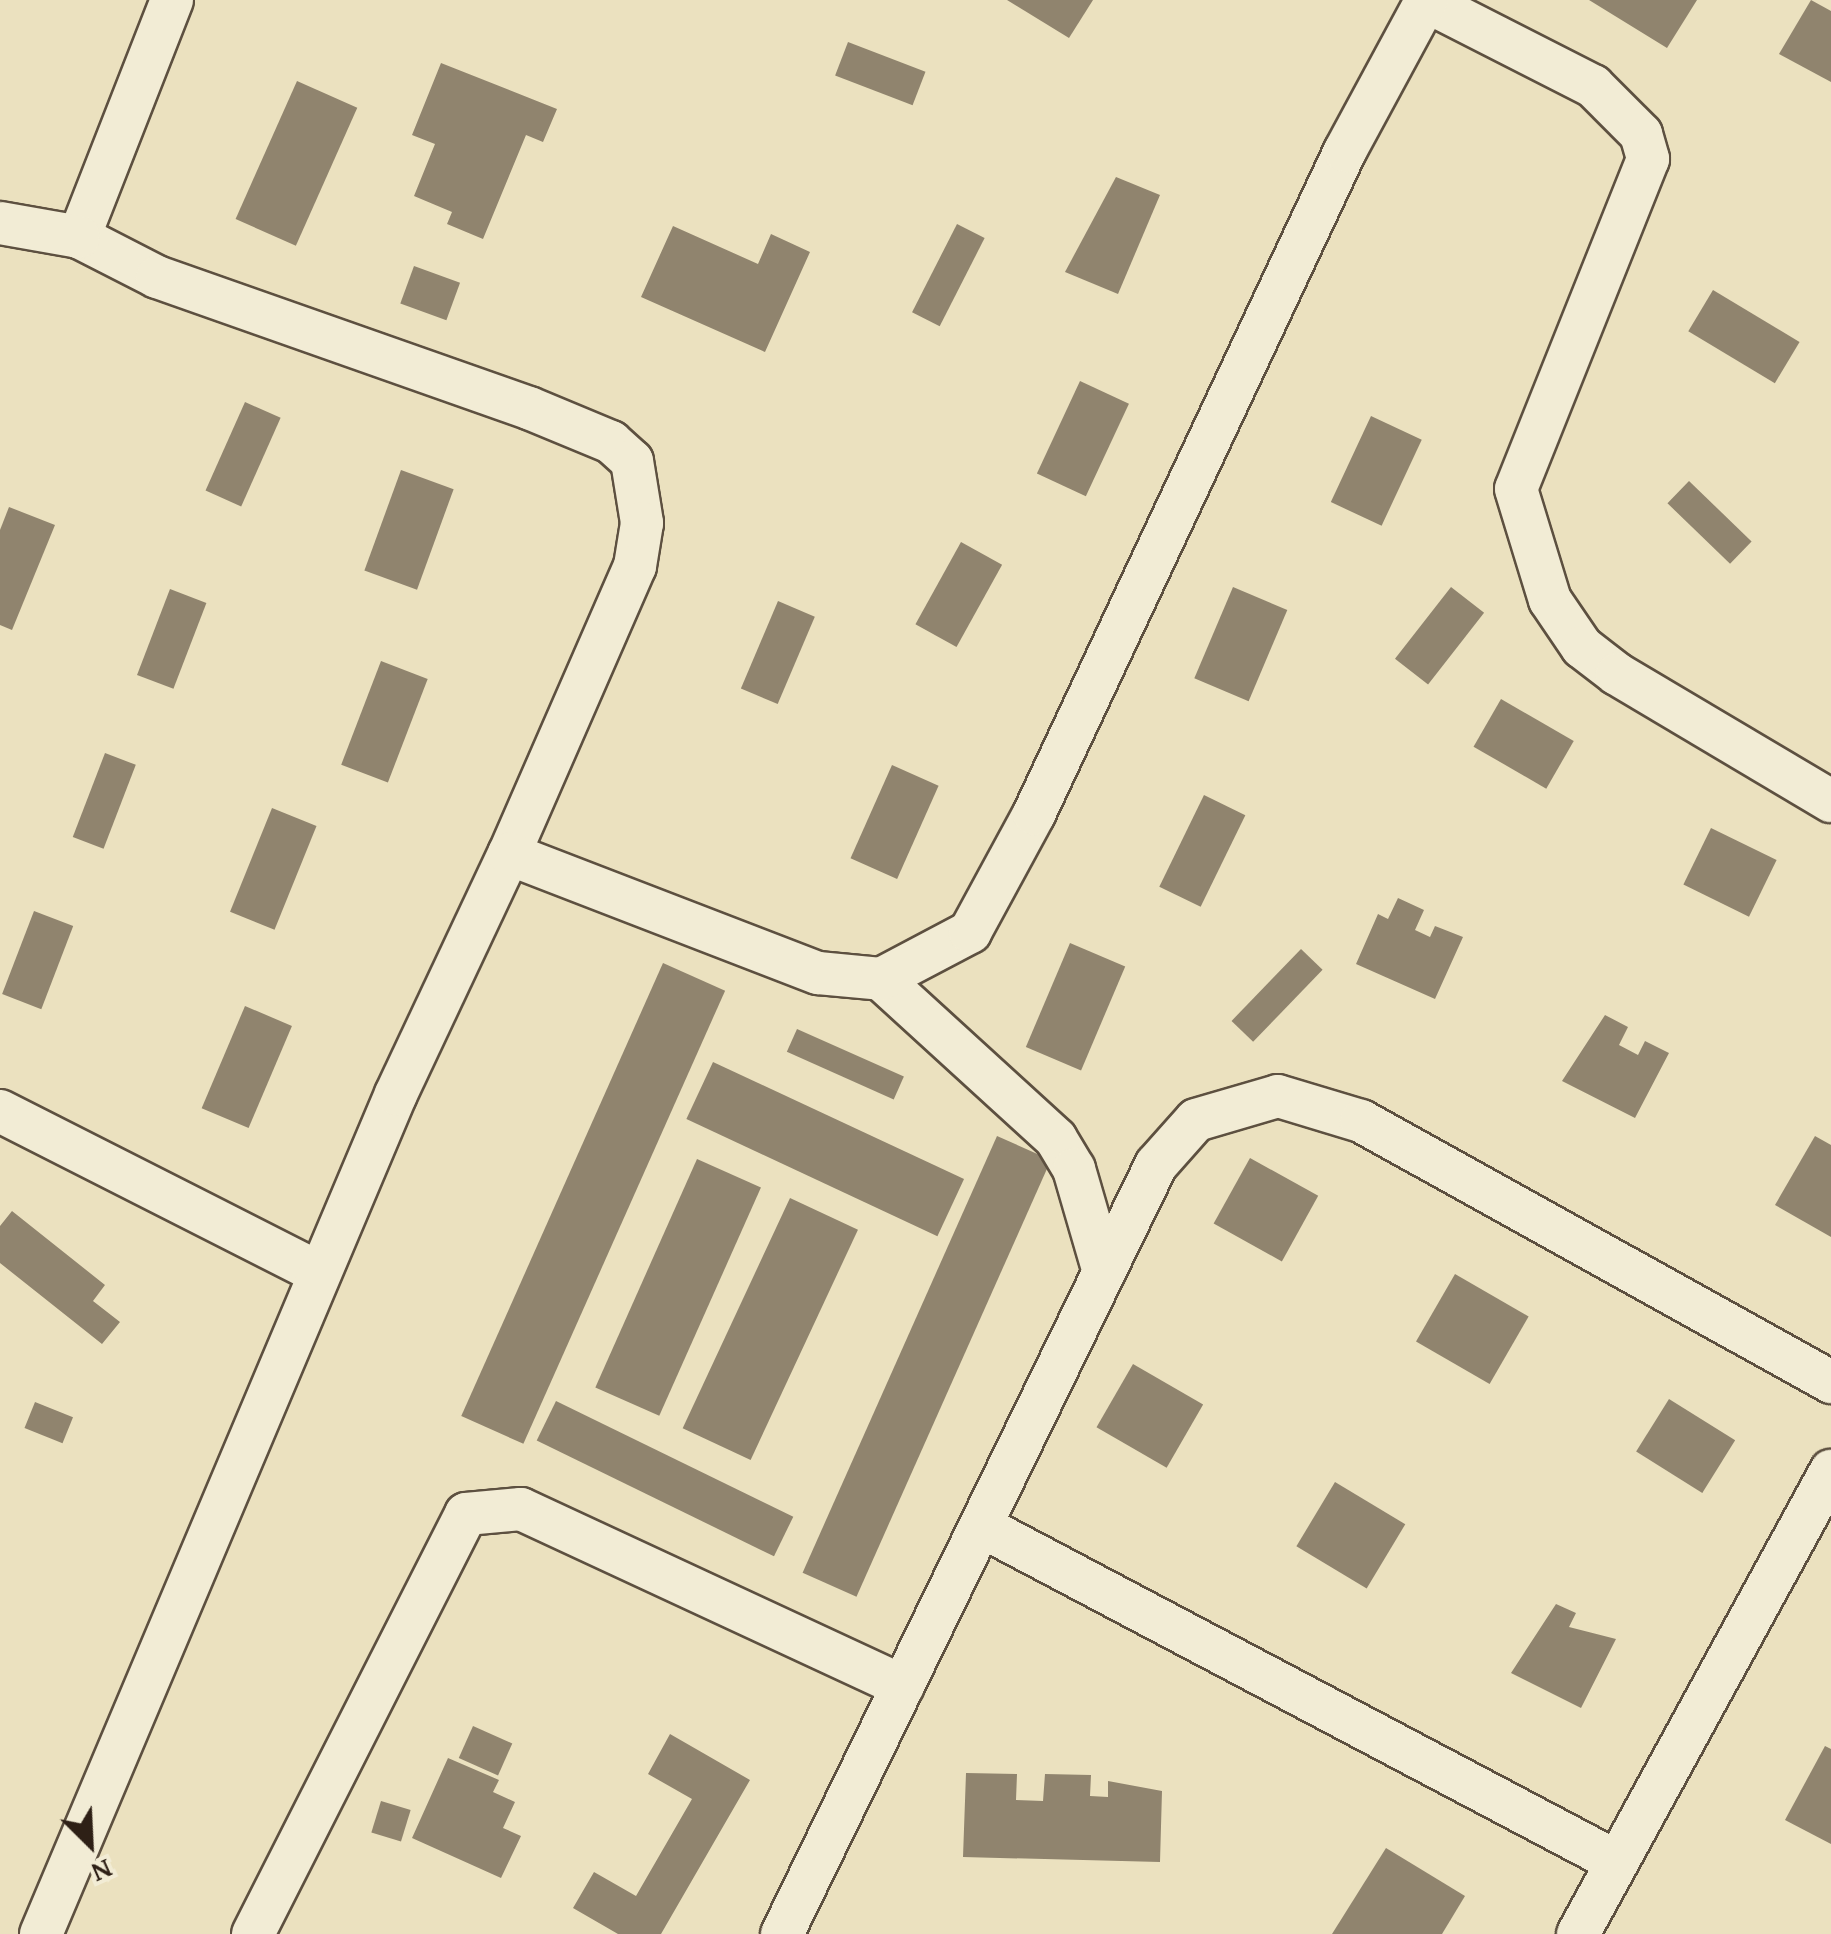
<!DOCTYPE html>
<style>
body{margin:0}
#map{position:relative;width:1831px;height:1934px;overflow:hidden;background:#ebe1bf;font-family:"Gentium Book Plus",serif}
div>[style]{position:absolute}
.building>*{inset:0;background:#90846e;transform-origin:0 0}
.roads{filter:drop-shadow(2px 0 #5d5040) drop-shadow(-2px 0 #5d5040) drop-shadow(0 2px #5d5040) drop-shadow(0 -2px #5d5040)}
.street>*{height:42px;margin:-21px;padding:0 21px;transform-origin:21px;border-radius:21px;background:#f2ecd5}
span{translate:-50% -50%;white-space:nowrap;text-align:center;line-height:1.15;-webkit-text-stroke:10px #f2ecd5;paint-order:stroke}
.north{position:absolute;left:40px;top:1794px;width:100px;height:100px;-webkit-text-stroke:8px #f2ecd5;paint-order:stroke;rotate:156deg;font-size:28px;font-weight:700;line-height:40px;text-align:center;color:#2e2016}
.north::after{content:'';display:block;margin:auto;width:35px;height:45px;background:#2e2016;clip-path:polygon(50% 0,100% 100%,50% 72%,0 100%)}
</style>
<div id="map">
<div class="building">
<div style="clip-path:polygon(1007px 0,1093px 0,1069px 38px)"></div>
<div style="clip-path:polygon(1589px 0,1697px 0,1667px 48px)"></div>
<div style="clip-path:polygon(1811px 0,1831px 11px,1831px 82px,1779px 54px)"></div>
<div style="left:848px;top:42px;width:83px;height:36px;rotate:21deg"></div>
<div style="clip-path:polygon(441px 63px,557px 109px,543px 142px,526px 135px,483px 239px,447px 224px,452px 212px,414px 196px,435px 144px,412px 135px)"></div>
<div style="left:297px;top:81px;width:66px;height:151px;rotate:24deg"></div>
<div style="clip-path:polygon(1116px 177px,1160px 195px,1118px 294px,1065px 272px)"></div>
<div style="left:957px;top:224px;width:31px;height:99px;rotate:27deg"></div>
<div style="clip-path:polygon(673px 226px,758px 264px,771px 234px,810px 252px,765px 352px,641px 297px)"></div>
<div style="left:414px;top:266px;width:49px;height:40px;rotate:20deg"></div>
<div style="left:1713px;top:290px;width:101px;height:48px;rotate:31deg"></div>
<div style="left:1080px;top:381px;width:54px;height:102px;rotate:25deg"></div>
<div style="left:245px;top:402px;width:39px;height:97px;rotate:24deg"></div>
<div style="left:1371px;top:416px;width:56px;height:95px;rotate:25deg"></div>
<div style="left:401px;top:470px;width:56px;height:107px;rotate:20deg"></div>
<div style="left:1689px;top:481px;width:87px;height:31px;rotate:44deg"></div>
<div style="clip-path:polygon(9px 507px,55px 525px,12px 630px,0 625px,0 530px)"></div>
<div style="left:961px;top:542px;width:47px;height:94px;rotate:29deg"></div>
<div style="left:1233px;top:587px;width:59px;height:99px;rotate:23deg"></div>
<div style="left:1451px;top:587px;width:42px;height:91px;rotate:38deg"></div>
<div style="left:170px;top:589px;width:39px;height:92px;rotate:21deg"></div>
<div style="left:778px;top:601px;width:40px;height:95px;rotate:23deg"></div>
<div style="left:381px;top:661px;width:50px;height:111px;rotate:21deg"></div>
<div style="left:1501px;top:699px;width:84px;height:55px;rotate:30deg"></div>
<div style="left:105px;top:753px;width:33px;height:90px;rotate:21deg"></div>
<div style="left:892px;top:765px;width:51px;height:102px;rotate:24deg"></div>
<div style="left:1204px;top:795px;width:46px;height:102px;rotate:26deg"></div>
<div style="left:272px;top:808px;width:48px;height:112px;rotate:22deg"></div>
<div style="left:1711px;top:828px;width:73px;height:63px;rotate:26deg"></div>
<div style="clip-path:polygon(1398px 898px,1424px 910px,1415px 930px,1430px 937px,1435px 926px,1463px 937px,1435px 999px,1356px 964px,1378px 914px,1388px 919px)"></div>
<div style="left:34px;top:911px;width:42px;height:89px;rotate:21deg"></div>
<div style="left:1070px;top:943px;width:60px;height:113px;rotate:23deg"></div>
<div style="left:1301px;top:949px;width:30px;height:100px;rotate:44deg"></div>
<div style="left:663px;top:963px;width:68px;height:496px;rotate:24deg"></div>
<div style="left:245px;top:1006px;width:51px;height:111px;rotate:23deg"></div>
<div style="clip-path:polygon(1605px 1015px,1628px 1027px,1619px 1045px,1638px 1055px,1645px 1041px,1669px 1053px,1635px 1118px,1562px 1081px)"></div>
<div style="left:797px;top:1029px;width:117px;height:25px;rotate:24deg"></div>
<div style="left:713px;top:1062px;width:277px;height:63px;rotate:25deg"></div>
<div style="left:997px;top:1136px;width:59px;height:478px;rotate:24deg"></div>
<div style="clip-path:polygon(1815px 1136px,1831px 1145px,1831px 1237px,1775px 1205px)"></div>
<div style="left:1250px;top:1158px;width:78px;height:75px;rotate:29deg"></div>
<div style="left:697px;top:1159px;width:70px;height:250px;rotate:24deg"></div>
<div style="left:790px;top:1198px;width:75px;height:254px;rotate:25deg"></div>
<div style="clip-path:polygon(12px 1211px,105px 1285px,93px 1301px,120px 1322px,102px 1344px,0 1263px,0 1226px)"></div>
<div style="left:1455px;top:1274px;width:85px;height:78px;rotate:30deg"></div>
<div style="left:1133px;top:1364px;width:81px;height:73px;rotate:30deg"></div>
<div style="left:1669px;top:1399px;width:78px;height:62px;rotate:32deg"></div>
<div style="left:556px;top:1401px;width:264px;height:44px;rotate:26deg"></div>
<div style="left:35px;top:1402px;width:41px;height:28px;rotate:22deg"></div>
<div style="left:1335px;top:1482px;width:82px;height:75px;rotate:31deg"></div>
<div style="clip-path:polygon(1556px 1604px,1576px 1613px,1569px 1627px,1616px 1639px,1581px 1708px,1511px 1673px)"></div>
<div style="left:473px;top:1726px;width:43px;height:35px;rotate:24deg"></div>
<div style="clip-path:polygon(670px 1734px,750px 1780px,661px 1934px,618px 1934px,573px 1908px,594px 1872px,636px 1896px,692px 1799px,648px 1774px)"></div>
<div style="clip-path:polygon(1825px 1746px,1831px 1749px,1831px 1844px,1785px 1820px)"></div>
<div style="clip-path:polygon(448px 1758px,499px 1780px,493px 1792px,515px 1802px,503px 1828px,521px 1836px,501px 1878px,412px 1838px)"></div>
<div style="clip-path:polygon(966px 1773px,1017px 1774px,1016px 1800px,1043px 1801px,1045px 1774px,1091px 1775px,1090px 1796px,1108px 1797px,1108px 1781px,1162px 1791px,1160px 1862px,963px 1857px)"></div>
<div style="left:381px;top:1801px;width:31px;height:33px;rotate:17deg"></div>
<div style="clip-path:polygon(1386px 1848px,1465px 1896px,1442px 1934px,1332px 1934px)"></div>
</div>
<div class="roads">
<div class="street">
<div style="left:172px;top:0;width:255px;rotate:111.4deg"></div>
<div style="left:79px;top:237px;width:88px;rotate:27.1deg"></div>
<div style="left:157px;top:277px;width:394px;rotate:19.4deg"></div>
<div style="left:529px;top:408px;width:89px;rotate:22.5deg"></div>
<div style="left:611px;top:442px;width:28px;rotate:42deg"></div>
<div style="left:632px;top:461px;width:63px;rotate:80.8deg"></div>
<div style="left:642px;top:523px;width:44px;rotate:99.2deg"></div>
<div style="left:635px;top:566px;width:314px;rotate:113.6deg"></div>
<div style="left:1424px;top:0;width:190px;rotate:27deg"></div>
<div style="left:1593px;top:86px;width:68px;rotate:45deg"></div>
<div style="left:1641px;top:134px;width:26px;rotate:74deg"></div>
<div style="left:1648px;top:159px;width:355px;rotate:111.8deg"></div>
<div style="left:1516px;top:489px;width:116px;rotate:73deg"></div>
<div style="left:1550px;top:600px;width:57px;rotate:55.8deg"></div>
<div style="left:1582px;top:647px;width:44px;rotate:37.6deg"></div>
<div style="left:1617px;top:674px;width:249px;rotate:30.7deg"></div>
<div style="left:0;top:223px;width:80px;rotate:10deg"></div>
<div style="left:881px;top:979px;width:237px;rotate:42.4deg"></div>
<div style="left:1056px;top:1139px;width:35px;rotate:59deg"></div>
<div style="left:1074px;top:1169px;width:107px;rotate:73.8deg"></div>
<div style="left:0;top:1111px;width:358px;rotate:26.9deg"></div>
<div style="left:981px;top:1526px;width:719px;rotate:27.85deg"></div>
<div style="left:41px;top:1934px;width:912px;rotate:-67.09deg"></div>
<div style="left:396px;top:1094px;width:265px;rotate:-64.8deg"></div>
<div style="left:509px;top:854px;width:331px;rotate:21.1deg"></div>
<div style="left:818px;top:973px;width:63px;rotate:5.4deg"></div>
<div style="left:881px;top:979px;width:101px;rotate:-27.8deg"></div>
<div style="left:970px;top:932px;width:134px;rotate:-61.5deg"></div>
<div style="left:1034px;top:814px;width:732px;rotate:-64.87deg"></div>
<div style="left:1345px;top:151px;width:170px;rotate:-61.6deg"></div>
<div style="left:253px;top:1934px;width:471px;rotate:-63.1deg"></div>
<div style="left:466px;top:1514px;width:55px;rotate:-5.2deg"></div>
<div style="left:521px;top:1509px;width:421px;rotate:24.9deg"></div>
<div style="left:782px;top:1934px;width:855px;rotate:-64.06deg"></div>
<div style="left:1156px;top:1165px;width:60px;rotate:-48.4deg"></div>
<div style="left:1196px;top:1120px;width:85px;rotate:-16.3deg"></div>
<div style="left:1278px;top:1096px;width:87px;rotate:16.8deg"></div>
<div style="left:1361px;top:1121px;width:538px;rotate:29.04deg"></div>
<div style="left:1578px;top:1934px;width:528px;rotate:-61.35deg"></div>
</div>
</div>
<div class="north">N</div>
</div>
